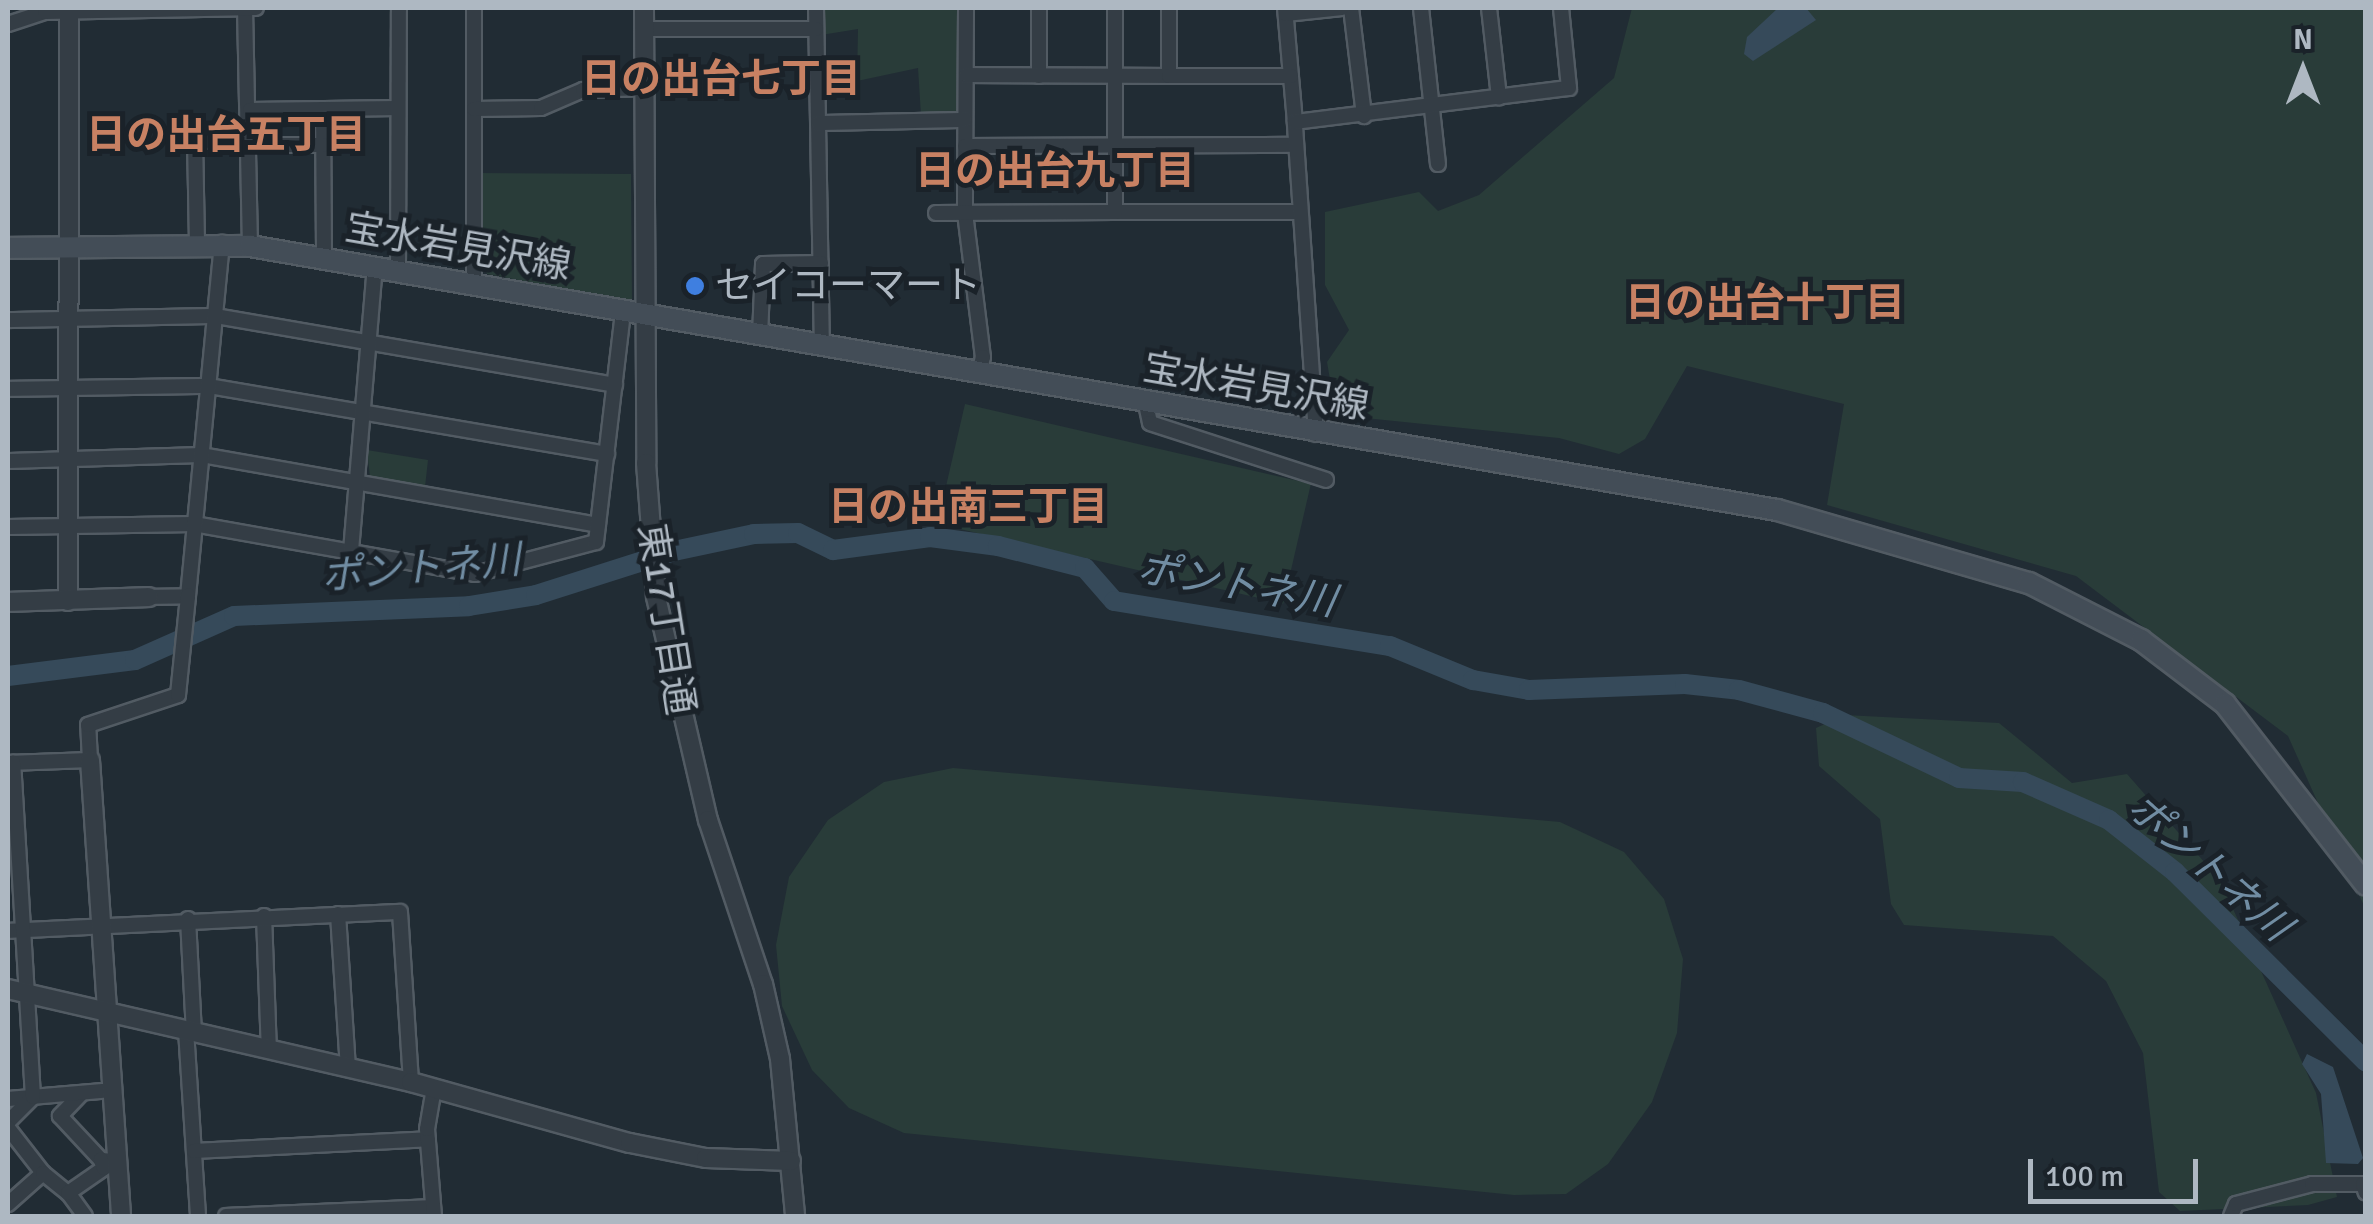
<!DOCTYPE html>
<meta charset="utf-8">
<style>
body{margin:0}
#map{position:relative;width:2373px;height:1224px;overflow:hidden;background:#212c34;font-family:Signika,"Noto Sans JP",sans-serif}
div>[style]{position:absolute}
.green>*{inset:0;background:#293c39;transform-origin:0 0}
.water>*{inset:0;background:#364a5a}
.river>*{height:20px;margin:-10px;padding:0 10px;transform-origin:10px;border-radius:10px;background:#364a5a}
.roads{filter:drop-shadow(2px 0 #525b63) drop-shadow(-2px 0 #525b63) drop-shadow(0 2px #525b63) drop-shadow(0 -2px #525b63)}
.minor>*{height:14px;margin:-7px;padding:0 7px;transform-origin:7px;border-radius:7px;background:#343d45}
.tertiary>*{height:18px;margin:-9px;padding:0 9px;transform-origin:9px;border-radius:9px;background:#343d45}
.secondary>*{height:20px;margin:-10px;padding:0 10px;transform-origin:10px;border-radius:10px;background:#434d57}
.dots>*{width:28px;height:28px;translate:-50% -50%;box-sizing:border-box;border:5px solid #1a2229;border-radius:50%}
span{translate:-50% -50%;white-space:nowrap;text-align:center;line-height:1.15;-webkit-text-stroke:10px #1a2229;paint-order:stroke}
.street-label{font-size:38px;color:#aeb8c2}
.poi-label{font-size:38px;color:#aeb8c2}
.left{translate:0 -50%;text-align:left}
.neighbourhood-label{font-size:40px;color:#c88163;font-weight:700}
.water-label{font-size:40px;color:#718da3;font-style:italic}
.frame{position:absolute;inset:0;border:10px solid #aeb8c2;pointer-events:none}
.north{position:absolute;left:2253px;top:20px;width:100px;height:100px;-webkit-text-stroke:8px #1a2229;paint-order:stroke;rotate:0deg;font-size:28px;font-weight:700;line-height:40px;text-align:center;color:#aeb8c2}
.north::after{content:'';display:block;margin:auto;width:35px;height:45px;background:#aeb8c2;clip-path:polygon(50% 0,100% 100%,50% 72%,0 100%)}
.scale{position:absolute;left:2028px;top:1159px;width:170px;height:45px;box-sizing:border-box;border:5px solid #aeb8c2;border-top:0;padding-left:12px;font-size:30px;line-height:35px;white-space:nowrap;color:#aeb8c2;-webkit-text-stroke:8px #1a2229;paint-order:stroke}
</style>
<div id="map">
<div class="green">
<div style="clip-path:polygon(820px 8px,963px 8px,962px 115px,921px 115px,918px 68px,857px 81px,858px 29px,821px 35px)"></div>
<div style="clip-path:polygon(1632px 8px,2365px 8px,2365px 908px,2288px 736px,2076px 576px,1827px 505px,1844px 404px,1687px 366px,1645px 439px,1619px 454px,1559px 438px,1336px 415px,1327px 362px,1349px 330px,1325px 285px,1325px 212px,1419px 192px,1438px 211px,1479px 195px,1614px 78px)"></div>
<div style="clip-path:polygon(480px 173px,631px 174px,632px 302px,487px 274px,480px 255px)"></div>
<div style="left:965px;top:404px;width:355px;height:123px;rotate:13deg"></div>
<div style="clip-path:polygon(367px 450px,428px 460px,425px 487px,370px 477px)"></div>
<div style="clip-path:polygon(1845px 715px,1999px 723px,2072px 783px,2127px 774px,2220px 880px,2316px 1093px,2337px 1197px,2308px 1205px,2180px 1211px,2159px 1192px,2143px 1053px,2106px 981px,2053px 936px,1904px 925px,1891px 904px,1880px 819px,1819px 766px,1816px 728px)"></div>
<div style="clip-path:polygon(953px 768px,1560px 822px,1624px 852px,1664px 899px,1683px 959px,1677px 1033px,1652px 1102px,1608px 1164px,1566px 1194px,1514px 1195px,904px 1133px,849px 1108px,812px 1070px,782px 1006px,776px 945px,789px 877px,828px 820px,884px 782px)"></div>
</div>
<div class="water">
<div style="clip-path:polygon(1778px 8px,1806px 8px,1816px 20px,1753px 61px,1744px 54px,1747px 37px)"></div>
<div style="clip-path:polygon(2307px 1054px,2333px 1067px,2363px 1158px,2358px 1164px,2326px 1163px,2321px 1094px,2302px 1064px)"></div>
</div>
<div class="river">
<div style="left:8px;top:676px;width:128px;rotate:-7.2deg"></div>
<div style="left:135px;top:660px;width:108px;rotate:-24deg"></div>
<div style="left:234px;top:616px;width:235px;rotate:-2.4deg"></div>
<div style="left:469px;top:606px;width:68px;rotate:-9.3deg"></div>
<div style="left:536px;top:595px;width:145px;rotate:-17.7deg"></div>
<div style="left:674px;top:551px;width:82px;rotate:-12deg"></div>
<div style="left:754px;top:534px;width:44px;rotate:-1.3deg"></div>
<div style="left:798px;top:533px;width:39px;rotate:26deg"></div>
<div style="left:833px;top:550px;width:98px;rotate:-7.6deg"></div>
<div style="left:930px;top:537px;width:69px;rotate:7.5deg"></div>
<div style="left:998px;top:546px;width:90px;rotate:14.2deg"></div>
<div style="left:1085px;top:568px;width:44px;rotate:48.7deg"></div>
<div style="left:1114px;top:601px;width:280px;rotate:9.3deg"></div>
<div style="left:1390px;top:646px;width:90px;rotate:22.3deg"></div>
<div style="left:1473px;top:680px;width:57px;rotate:10.1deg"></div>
<div style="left:1529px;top:690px;width:156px;rotate:-2.2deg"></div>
<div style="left:1685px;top:684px;width:54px;rotate:6.3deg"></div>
<div style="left:1739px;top:690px;width:87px;rotate:15.3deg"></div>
<div style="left:1823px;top:713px;width:151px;rotate:25.5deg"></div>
<div style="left:1959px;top:778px;width:64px;rotate:3.6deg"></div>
<div style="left:2023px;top:782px;width:94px;rotate:23.8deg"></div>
<div style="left:2109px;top:820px;width:84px;rotate:38.2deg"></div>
<div style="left:2175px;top:872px;width:269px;rotate:44.8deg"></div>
</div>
<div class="roads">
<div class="minor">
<div style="left:245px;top:8px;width:238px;rotate:88.8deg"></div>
<div style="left:474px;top:8px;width:277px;rotate:90deg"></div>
<div style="left:816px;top:8px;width:339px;rotate:89deg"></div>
<div style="left:966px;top:8px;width:205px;rotate:90.3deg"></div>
<div style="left:965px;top:213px;width:145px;rotate:82.9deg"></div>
<div style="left:983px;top:357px;width:16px;rotate:104deg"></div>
<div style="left:1039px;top:8px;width:68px;rotate:90deg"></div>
<div style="left:1285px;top:8px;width:114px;rotate:85deg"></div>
<div style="left:1351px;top:8px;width:109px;rotate:83.1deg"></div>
<div style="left:1421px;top:8px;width:157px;rotate:83.8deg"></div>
<div style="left:1489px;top:8px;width:90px;rotate:83.6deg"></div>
<div style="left:1286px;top:14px;width:56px;rotate:-6.1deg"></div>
<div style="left:8px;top:24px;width:39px;rotate:-18deg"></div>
<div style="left:45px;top:12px;width:211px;rotate:-1.1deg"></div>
<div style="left:644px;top:29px;width:172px"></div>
<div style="left:966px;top:75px;width:203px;rotate:0.3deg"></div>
<div style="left:1169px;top:76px;width:68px;rotate:-90deg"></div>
<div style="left:1169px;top:76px;width:122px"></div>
<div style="left:323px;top:109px;width:150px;rotate:89.6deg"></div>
<div style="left:474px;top:109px;width:67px;rotate:-0.9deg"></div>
<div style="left:541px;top:108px;width:46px;rotate:-23.2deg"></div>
<div style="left:583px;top:90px;width:61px;rotate:-1.9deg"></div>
<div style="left:250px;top:110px;width:148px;rotate:-0.8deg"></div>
<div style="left:818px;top:123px;width:147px;rotate:-1.2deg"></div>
<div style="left:250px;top:145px;width:73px"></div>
<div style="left:965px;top:146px;width:331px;rotate:-0.2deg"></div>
<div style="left:1115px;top:212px;width:184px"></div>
<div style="left:936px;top:213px;width:179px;rotate:-0.3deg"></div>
<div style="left:1115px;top:212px;width:204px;rotate:-90deg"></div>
<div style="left:197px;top:243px;width:102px;rotate:-91.1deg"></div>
<div style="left:195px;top:141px;width:55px;rotate:-1deg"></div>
<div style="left:398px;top:272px;width:264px;rotate:-89.8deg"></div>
<div style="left:8px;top:320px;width:208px;rotate:-1.1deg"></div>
<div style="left:216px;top:316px;width:405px;rotate:9.8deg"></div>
<div style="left:760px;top:336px;width:72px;rotate:-87.6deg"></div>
<div style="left:763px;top:264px;width:58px;rotate:-1deg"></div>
<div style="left:8px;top:389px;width:201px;rotate:-0.9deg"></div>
<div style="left:209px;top:386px;width:404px;rotate:9.7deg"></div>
<div style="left:1146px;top:404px;width:19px;rotate:78deg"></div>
<div style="left:1150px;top:423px;width:185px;rotate:17.9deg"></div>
<div style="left:1316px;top:434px;width:313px;rotate:-93.9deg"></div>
<div style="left:1295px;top:122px;width:276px;rotate:-7.1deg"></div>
<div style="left:1569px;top:88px;width:80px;rotate:-95.7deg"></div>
<div style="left:8px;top:461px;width:194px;rotate:-1.8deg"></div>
<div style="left:202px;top:455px;width:402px;rotate:10deg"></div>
<div style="left:8px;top:527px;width:186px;rotate:-0.9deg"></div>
<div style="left:194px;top:524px;width:285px;rotate:10.1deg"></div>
<div style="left:475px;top:574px;width:125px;rotate:-14.8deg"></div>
<div style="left:596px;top:542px;width:232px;rotate:-83.3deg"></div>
<div style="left:351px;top:551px;width:284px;rotate:-85.2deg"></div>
<div style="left:149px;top:597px;width:39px;rotate:-1deg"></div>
<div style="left:188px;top:596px;width:355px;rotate:-84.5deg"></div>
<div style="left:8px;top:763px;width:82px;rotate:-2.1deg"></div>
<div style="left:90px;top:760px;width:35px;rotate:-93deg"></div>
<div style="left:88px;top:725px;width:95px;rotate:-18.4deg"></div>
<div style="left:178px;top:695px;width:100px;rotate:-84.2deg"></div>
<div style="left:338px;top:914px;width:153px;rotate:86.3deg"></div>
<div style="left:264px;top:916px;width:134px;rotate:87.9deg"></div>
<div style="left:188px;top:919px;width:113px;rotate:87deg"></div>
<div style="left:8px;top:931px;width:392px;rotate:-2.8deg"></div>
<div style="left:400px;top:912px;width:170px;rotate:86.3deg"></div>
<div style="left:186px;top:1030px;width:186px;rotate:86.3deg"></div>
<div style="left:82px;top:1093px;width:32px;rotate:134deg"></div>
<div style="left:60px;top:1116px;width:60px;rotate:47deg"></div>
<div style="left:101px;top:1160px;width:16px;rotate:4deg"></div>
<div style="left:8px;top:1099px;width:104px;rotate:-4.9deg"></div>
<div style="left:8px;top:1122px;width:35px;rotate:-45deg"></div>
<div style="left:33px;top:1097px;width:335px;rotate:-93.4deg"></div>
<div style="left:8px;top:1128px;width:57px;rotate:52.1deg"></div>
<div style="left:43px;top:1173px;width:47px;rotate:138.5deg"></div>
<div style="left:194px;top:1151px;width:234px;rotate:-2.9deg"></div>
<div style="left:43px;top:1173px;width:32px;rotate:39deg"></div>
<div style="left:85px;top:1216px;width:29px;rotate:-126deg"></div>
<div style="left:68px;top:1193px;width:44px;rotate:-34.8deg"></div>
<div style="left:104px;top:1168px;width:9px;rotate:-111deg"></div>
<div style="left:226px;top:1216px;width:207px;rotate:-2.5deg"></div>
<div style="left:434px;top:1216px;width:87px;rotate:-94.6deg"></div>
<div style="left:427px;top:1129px;width:42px;rotate:-80.3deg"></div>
<div style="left:2231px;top:1216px;width:13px;rotate:-67deg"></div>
<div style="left:2236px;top:1204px;width:79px;rotate:-14.7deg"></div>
<div style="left:2312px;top:1184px;width:51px"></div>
<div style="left:2363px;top:1184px;width:9px;rotate:72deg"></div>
</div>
<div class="tertiary">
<div style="left:644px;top:8px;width:455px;rotate:89.7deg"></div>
<div style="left:646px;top:463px;width:134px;rotate:85.7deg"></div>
<div style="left:656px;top:597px;width:229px;rotate:76.9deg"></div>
<div style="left:708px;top:820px;width:173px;rotate:71.5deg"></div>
<div style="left:763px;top:984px;width:77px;rotate:77.2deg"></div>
<div style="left:780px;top:1059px;width:158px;rotate:84.5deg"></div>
<div style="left:68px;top:601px;width:593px;rotate:-89.9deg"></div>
<div style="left:8px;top:602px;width:141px;rotate:-2deg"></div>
<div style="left:90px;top:760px;width:457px;rotate:86.1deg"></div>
<div style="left:8px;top:989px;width:414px;rotate:13deg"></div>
<div style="left:411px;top:1082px;width:227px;rotate:15.6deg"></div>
<div style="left:630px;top:1143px;width:77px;rotate:11.2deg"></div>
<div style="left:706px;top:1158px;width:85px;rotate:2deg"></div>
</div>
<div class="secondary">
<div style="left:8px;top:248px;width:242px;rotate:-0.5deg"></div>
<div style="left:250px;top:246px;width:1550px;rotate:9.81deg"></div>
<div style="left:1777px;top:510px;width:262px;rotate:16.2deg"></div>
<div style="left:2029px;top:583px;width:126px;rotate:27deg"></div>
<div style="left:2141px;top:640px;width:106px;rotate:37.3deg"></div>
<div style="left:2225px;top:704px;width:229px;rotate:52.1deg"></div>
</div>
</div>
<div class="dots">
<div style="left:695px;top:286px;background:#3f7fe0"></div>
</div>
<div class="street-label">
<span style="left:458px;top:247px;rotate:10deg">宝水岩見沢線</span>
<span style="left:1256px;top:387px;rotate:10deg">宝水岩見沢線</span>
<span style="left:666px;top:619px;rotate:81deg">東17丁目通</span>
</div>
<div class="poi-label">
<span class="left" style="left:715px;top:286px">セイコーマート</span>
</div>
<div class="neighbourhood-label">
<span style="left:721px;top:79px">日の出台七丁目</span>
<span style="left:226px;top:135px">日の出台五丁目</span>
<span style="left:1055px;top:171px">日の出台九丁目</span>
<span style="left:1765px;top:303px">日の出台十丁目</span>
<span style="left:968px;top:507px">日の出南三丁目</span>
</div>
<div class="water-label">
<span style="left:421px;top:568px;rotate:-5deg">ポントネ川</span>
<span style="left:1237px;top:585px;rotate:10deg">ポントネ川</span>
<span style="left:2209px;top:867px;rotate:41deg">ポントネ川</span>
</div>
<div class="frame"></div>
<div class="north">N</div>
<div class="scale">100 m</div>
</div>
